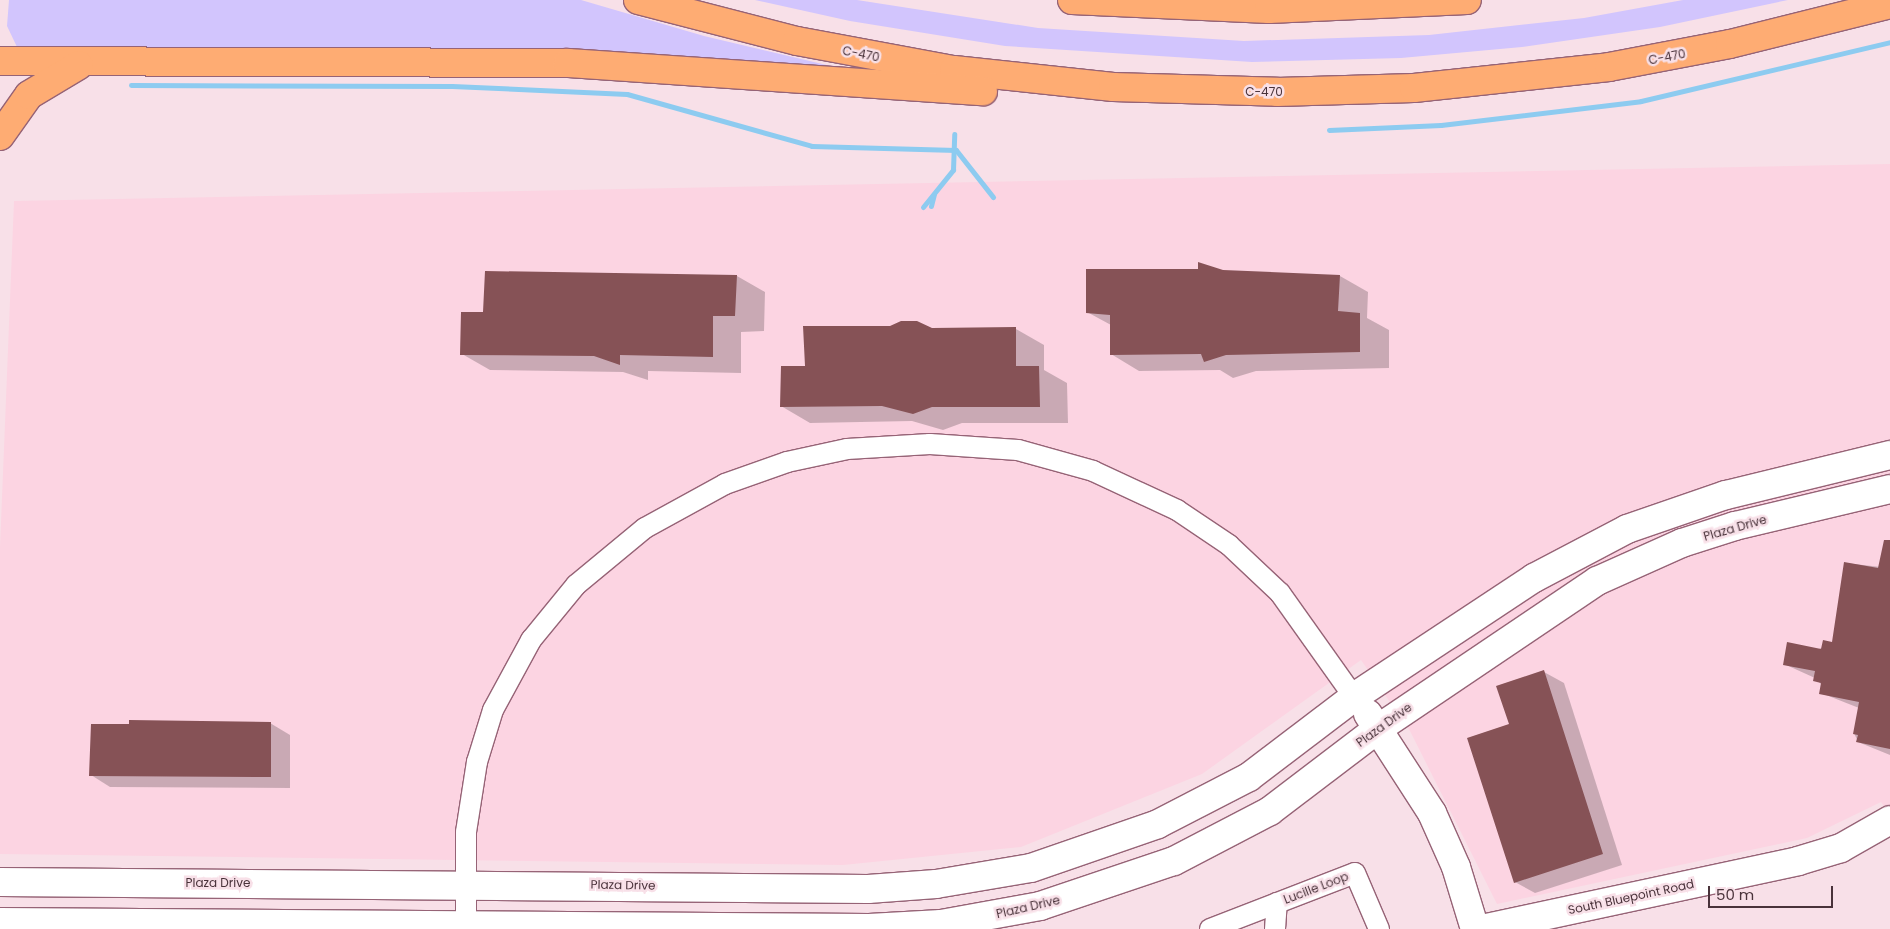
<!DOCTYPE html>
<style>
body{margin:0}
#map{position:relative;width:1890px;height:929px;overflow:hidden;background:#f8e0e8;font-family:Poppins,sans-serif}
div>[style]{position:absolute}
.built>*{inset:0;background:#fcd4e2}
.green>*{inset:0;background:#d2c5fd}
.shadow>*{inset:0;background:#0003}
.stream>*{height:5px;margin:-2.5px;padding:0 2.5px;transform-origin:2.5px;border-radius:2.5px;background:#8dcbf0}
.building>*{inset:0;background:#865256}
.roads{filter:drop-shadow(1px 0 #966376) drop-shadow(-1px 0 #966376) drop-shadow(0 1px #966376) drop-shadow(0 -1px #966376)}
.street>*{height:20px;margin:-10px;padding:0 10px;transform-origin:10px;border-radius:10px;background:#fff}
.secondary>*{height:28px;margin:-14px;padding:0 14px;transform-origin:14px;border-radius:14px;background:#fff}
.highway>*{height:28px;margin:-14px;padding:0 14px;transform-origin:14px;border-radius:14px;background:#feac73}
span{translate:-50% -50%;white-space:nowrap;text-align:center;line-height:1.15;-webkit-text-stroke:5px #f8e0e8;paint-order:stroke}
.street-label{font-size:12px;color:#49323a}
.scale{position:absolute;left:1708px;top:886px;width:125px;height:22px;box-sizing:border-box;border:2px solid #49323a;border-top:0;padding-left:6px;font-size:15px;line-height:18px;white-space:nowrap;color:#49323a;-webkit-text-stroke:4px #f8e0e8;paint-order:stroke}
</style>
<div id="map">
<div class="built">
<div style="clip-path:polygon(1890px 164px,1890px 815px,1881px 802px,1807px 838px,1497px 904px,1410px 731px,1361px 660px,1202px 774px,1021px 847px,843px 865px,0 854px,0 547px,14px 201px)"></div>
</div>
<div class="green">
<div style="clip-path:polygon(9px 0,581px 0,704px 36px,835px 67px,834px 70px,599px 52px,17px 47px,7px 26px)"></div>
<div style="clip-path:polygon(755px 0,857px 0,1038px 28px,1244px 41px,1429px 35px,1584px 18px,1683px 0,1788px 0,1660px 27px,1522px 47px,1401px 58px,1252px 62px,1005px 46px,850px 21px)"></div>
</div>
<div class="shadow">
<div style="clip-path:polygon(1222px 271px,1340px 276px,1368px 292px,1367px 318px,1389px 330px,1389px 368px,1256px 371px,1233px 378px,1220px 370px,1139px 371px,1111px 354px,1111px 325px,1087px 312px)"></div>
<div style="clip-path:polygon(737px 276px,765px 292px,764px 331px,741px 332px,741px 373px,648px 371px,648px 380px,623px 372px,490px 370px,462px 354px,484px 313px)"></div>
<div style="clip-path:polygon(1016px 329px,1044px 345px,1044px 370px,1067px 383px,1068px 423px,962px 423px,943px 430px,912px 421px,810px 423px,781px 406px,807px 367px,931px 330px)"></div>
<div style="clip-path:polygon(1845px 563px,1890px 568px,1890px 755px,1858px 742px,1854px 733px,1859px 708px,1821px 693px,1822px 685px,1815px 678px,1784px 664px,1833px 643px)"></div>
<div style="clip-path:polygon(1544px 672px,1564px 683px,1622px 865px,1535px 893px,1515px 882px)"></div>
<div style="clip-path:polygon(270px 723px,290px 735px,290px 788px,110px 787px,91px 775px)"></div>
</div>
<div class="stream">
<div style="left:131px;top:85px;width:321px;rotate:0.2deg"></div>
<div style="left:452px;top:86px;width:175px;rotate:2.6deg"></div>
<div style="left:627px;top:94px;width:192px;rotate:15.7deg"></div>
<div style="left:812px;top:146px;width:144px;rotate:1.6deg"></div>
<div style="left:956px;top:150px;width:60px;rotate:51.8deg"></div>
<div style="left:1329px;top:130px;width:112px;rotate:-2.6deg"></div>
<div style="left:1441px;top:125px;width:201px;rotate:-6.8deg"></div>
<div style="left:1641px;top:101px;width:256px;rotate:-13.3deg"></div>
<div style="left:931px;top:206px;width:12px;rotate:-76deg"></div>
<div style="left:923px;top:207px;width:48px;rotate:-51deg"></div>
<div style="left:953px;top:170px;width:36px;rotate:-88deg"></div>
</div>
<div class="building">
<div style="clip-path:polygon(1198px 262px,1223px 270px,1340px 275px,1338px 311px,1360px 313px,1360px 352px,1226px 355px,1204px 362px,1201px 354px,1110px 355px,1110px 315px,1086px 313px,1086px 269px,1198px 269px)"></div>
<div style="clip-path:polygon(485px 271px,737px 275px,735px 316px,713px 316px,713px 357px,620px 355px,620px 365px,594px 356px,460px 355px,461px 312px,483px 312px)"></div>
<div style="clip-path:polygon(901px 321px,917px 321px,932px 328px,1016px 327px,1016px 366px,1039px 366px,1040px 407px,932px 407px,913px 414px,882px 406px,780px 407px,781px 366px,805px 366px,803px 326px,890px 326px)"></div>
<div style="clip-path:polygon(1884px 540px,1890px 540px,1890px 749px,1856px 742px,1858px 735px,1853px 734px,1859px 702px,1819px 694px,1821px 683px,1813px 681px,1815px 671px,1783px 665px,1787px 642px,1821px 649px,1823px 640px,1832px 642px,1844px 562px,1878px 568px)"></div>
<div style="clip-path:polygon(1544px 670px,1603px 854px,1514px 883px,1467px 738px,1509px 724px,1496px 686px)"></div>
<div style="clip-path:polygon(129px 720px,271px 722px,271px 777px,89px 776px,91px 724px,129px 724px)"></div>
</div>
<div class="roads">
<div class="street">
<div style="left:466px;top:929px;width:97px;rotate:-90deg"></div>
<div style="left:466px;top:832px;width:71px;rotate:-81.1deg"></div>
<div style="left:477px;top:762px;width:54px;rotate:-72.9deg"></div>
<div style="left:493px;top:710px;width:80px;rotate:-61.5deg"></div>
<div style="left:531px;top:640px;width:71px;rotate:-50.7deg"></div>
<div style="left:576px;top:585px;width:89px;rotate:-39.6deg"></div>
<div style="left:645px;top:528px;width:91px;rotate:-28.8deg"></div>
<div style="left:725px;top:484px;width:66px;rotate:-19.5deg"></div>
<div style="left:787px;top:462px;width:61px;rotate:-12.2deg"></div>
<div style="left:847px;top:449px;width:83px;rotate:-3.4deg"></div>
<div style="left:930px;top:444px;width:88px;rotate:3.9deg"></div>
<div style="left:1018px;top:450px;width:78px;rotate:15.6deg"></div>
<div style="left:1093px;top:471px;width:93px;rotate:24.9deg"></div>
<div style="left:1177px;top:510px;width:63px;rotate:33.9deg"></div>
<div style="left:1229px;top:545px;width:70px;rotate:43.3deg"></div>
<div style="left:1280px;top:593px;width:128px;rotate:54.6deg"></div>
<div style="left:1210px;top:929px;width:155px;rotate:-21.1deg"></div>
<div style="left:1355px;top:873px;width:61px;rotate:66.8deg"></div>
<div style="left:1275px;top:929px;width:26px;rotate:-86deg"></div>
</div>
<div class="secondary">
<div style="left:1368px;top:714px;width:118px;rotate:57.1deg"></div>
<div style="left:1432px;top:813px;width:59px;rotate:66deg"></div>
<div style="left:1456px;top:867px;width:65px;rotate:73deg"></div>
<div style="left:0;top:882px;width:868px;rotate:0.46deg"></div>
<div style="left:868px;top:889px;width:68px;rotate:-4.2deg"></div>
<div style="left:936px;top:884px;width:96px;rotate:-9.6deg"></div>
<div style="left:1031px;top:868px;width:134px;rotate:-19.1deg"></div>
<div style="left:1158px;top:824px;width:102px;rotate:-27.3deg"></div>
<div style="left:1249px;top:777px;width:132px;rotate:-37.3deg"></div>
<div style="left:1354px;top:697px;width:216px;rotate:-33.5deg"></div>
<div style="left:1534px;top:578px;width:105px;rotate:-27.8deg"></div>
<div style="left:1627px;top:529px;width:105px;rotate:-19deg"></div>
<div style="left:1726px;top:495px;width:169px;rotate:-13.7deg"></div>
<div style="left:0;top:922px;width:869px;rotate:0.4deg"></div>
<div style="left:869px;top:928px;width:72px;rotate:-3.2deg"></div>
<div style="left:941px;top:924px;width:101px;rotate:-10.3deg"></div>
<div style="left:1040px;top:906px;width:141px;rotate:-18.6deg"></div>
<div style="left:1174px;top:861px;width:108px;rotate:-27.5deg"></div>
<div style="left:1270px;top:811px;width:137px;rotate:-37.3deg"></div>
<div style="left:1379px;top:728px;width:263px;rotate:-34deg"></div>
<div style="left:1597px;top:581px;width:93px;rotate:-24.1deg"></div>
<div style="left:1682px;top:543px;width:56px;rotate:-17.8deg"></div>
<div style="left:1735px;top:526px;width:159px;rotate:-13.4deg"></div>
<div style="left:1482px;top:929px;width:323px;rotate:-12.1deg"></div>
<div style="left:1798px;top:861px;width:45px;rotate:-16.8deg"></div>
<div style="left:1841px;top:848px;width:56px;rotate:-29.7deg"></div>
</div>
<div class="highway">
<div style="left:638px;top:0;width:164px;rotate:14.5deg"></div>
<div style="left:797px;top:41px;width:160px;rotate:10.5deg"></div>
<div style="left:954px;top:70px;width:160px;rotate:6.1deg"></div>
<div style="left:1113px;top:87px;width:164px;rotate:1.7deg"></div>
<div style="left:1277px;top:92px;width:137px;rotate:-1.7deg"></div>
<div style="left:1414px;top:88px;width:196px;rotate:-6.1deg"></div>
<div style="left:1609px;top:67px;width:123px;rotate:-10.8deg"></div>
<div style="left:1730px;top:44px;width:165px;rotate:-14deg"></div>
<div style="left:1072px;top:0;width:197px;rotate:2.6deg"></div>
<div style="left:1269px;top:9px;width:198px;rotate:-2.6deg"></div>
<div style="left:0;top:61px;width:568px;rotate:0.2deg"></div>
<div style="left:568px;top:63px;width:416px;rotate:3.9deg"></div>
<div style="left:0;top:136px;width:50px;rotate:-54.7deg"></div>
<div style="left:29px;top:95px;width:58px;rotate:-31deg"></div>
</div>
</div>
<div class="street-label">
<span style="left:861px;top:54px;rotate:11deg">C-470</span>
<span style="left:1667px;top:57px;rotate:-11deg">C-470</span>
<span style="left:1264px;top:92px">C-470</span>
<span style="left:1735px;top:528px;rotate:-16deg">Plaza Drive</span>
<span style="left:1384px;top:725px;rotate:-36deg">Plaza Drive</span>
<span style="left:218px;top:883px">Plaza Drive</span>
<span style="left:623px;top:885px;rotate:1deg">Plaza Drive</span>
<span style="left:1316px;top:888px;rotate:-21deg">Lucille Loop</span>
<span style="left:1631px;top:897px;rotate:-12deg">South Bluepoint Road</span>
<span style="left:1028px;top:907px;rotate:-13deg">Plaza Drive</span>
</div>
<div class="scale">50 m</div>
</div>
